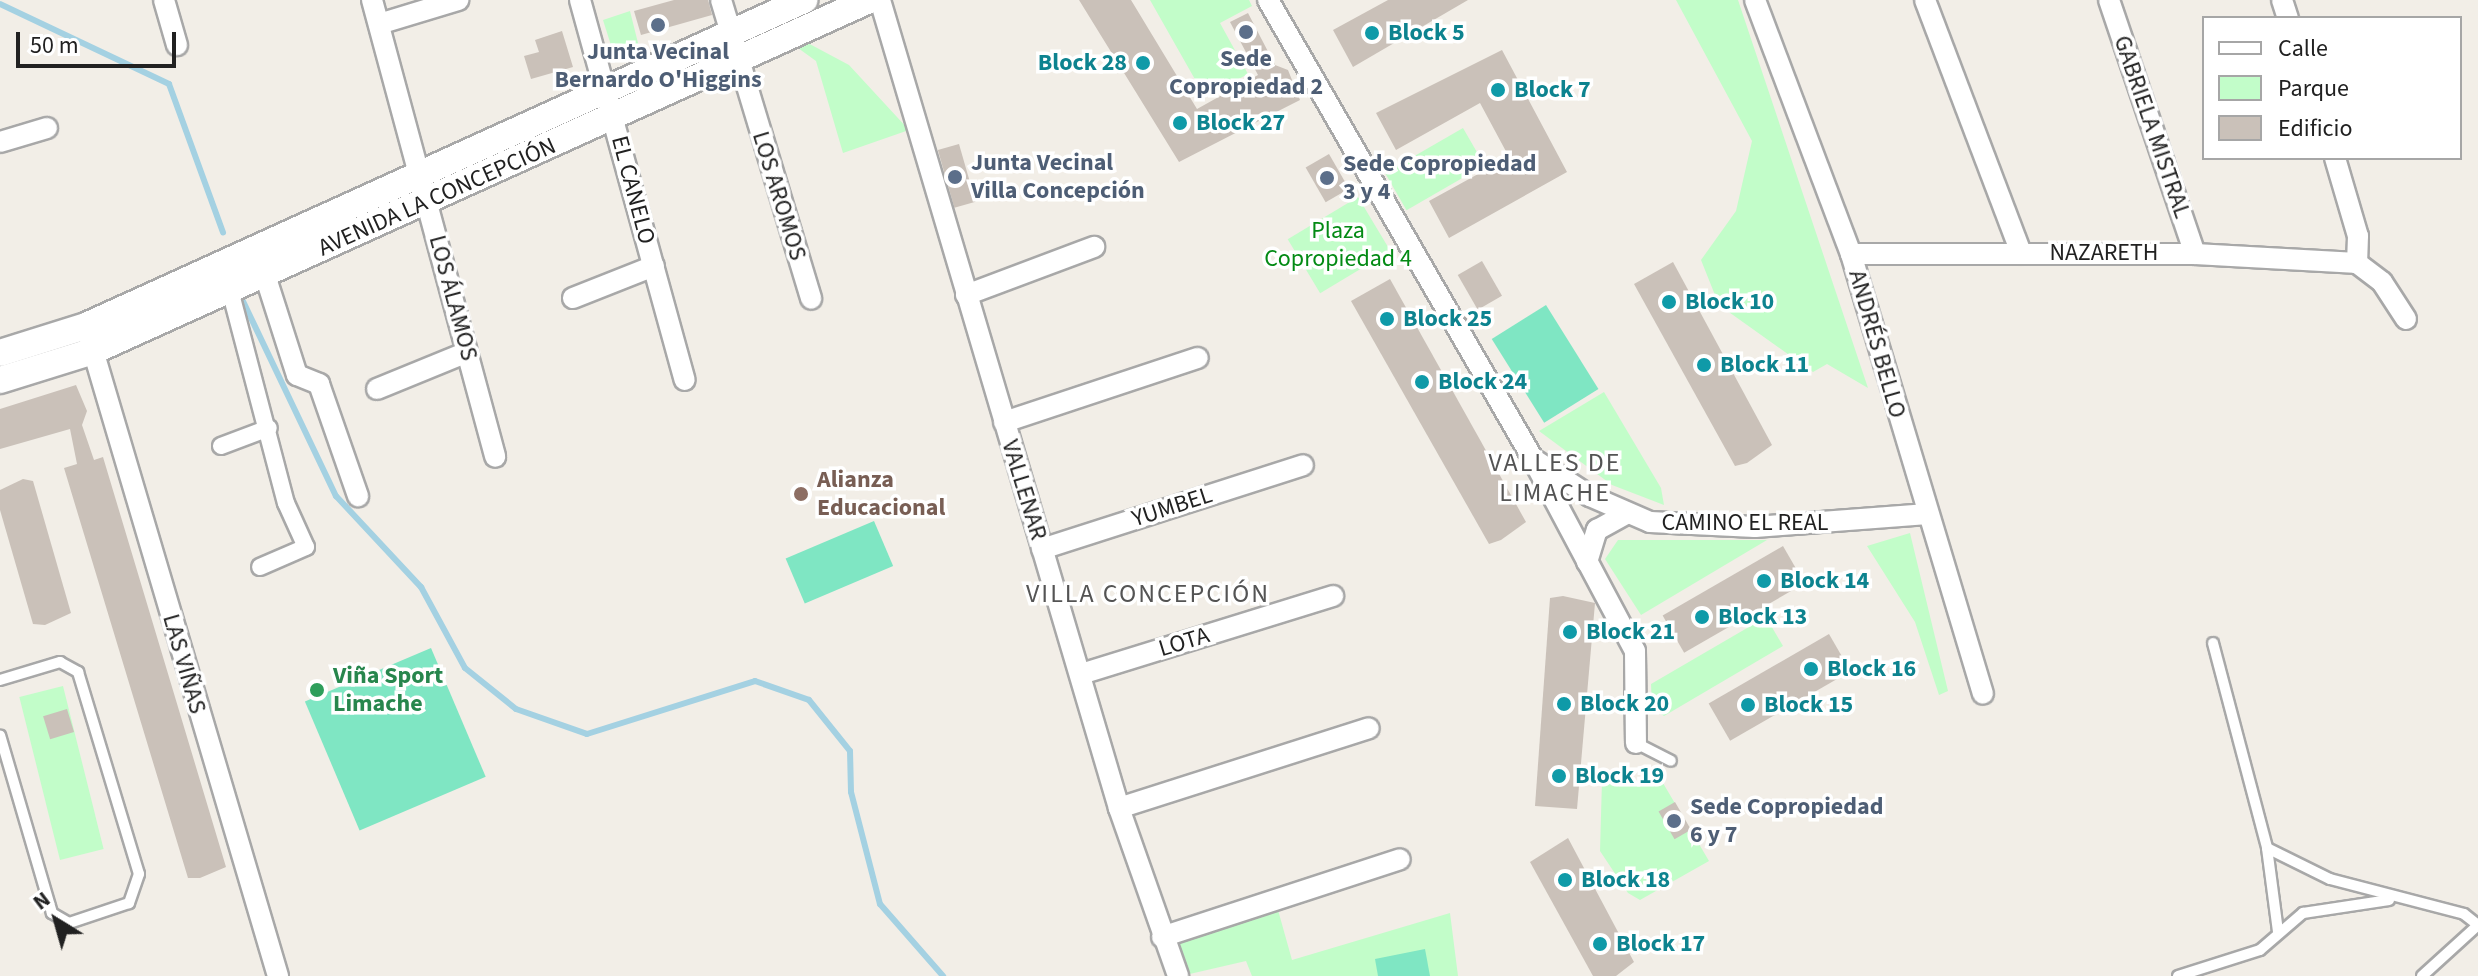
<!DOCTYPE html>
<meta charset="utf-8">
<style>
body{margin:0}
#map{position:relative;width:2478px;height:976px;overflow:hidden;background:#f2eee7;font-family:"Source Sans 3",sans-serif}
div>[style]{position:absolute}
.park>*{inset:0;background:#c2fdc9;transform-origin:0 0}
.pitch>*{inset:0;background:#7fe6c3;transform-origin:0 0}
.stream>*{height:6px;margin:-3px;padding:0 3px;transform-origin:3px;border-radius:3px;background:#a4d1e2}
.building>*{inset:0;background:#cac1b9;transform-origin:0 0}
.roads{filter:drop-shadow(2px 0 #a8a8a8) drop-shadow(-2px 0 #a8a8a8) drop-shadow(0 2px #a8a8a8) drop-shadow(0 -2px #a8a8a8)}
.service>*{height:10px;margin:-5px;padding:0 5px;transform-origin:5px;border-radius:5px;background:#fff}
.pedestrian>*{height:16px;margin:-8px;padding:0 8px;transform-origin:8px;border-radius:8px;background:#fff}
.minor>*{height:20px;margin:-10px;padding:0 10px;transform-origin:10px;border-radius:10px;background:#fff}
.tertiary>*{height:26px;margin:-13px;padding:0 13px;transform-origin:13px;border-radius:13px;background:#fff}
.dots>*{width:22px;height:22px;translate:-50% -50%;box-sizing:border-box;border:4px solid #fff;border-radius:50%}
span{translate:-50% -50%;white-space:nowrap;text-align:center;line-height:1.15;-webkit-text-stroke:7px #fff;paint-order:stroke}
.culture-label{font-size:24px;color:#0d838f;font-weight:700}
.left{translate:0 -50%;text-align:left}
.right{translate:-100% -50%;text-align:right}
.service-label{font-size:24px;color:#4e5e75;font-weight:700}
.street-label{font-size:24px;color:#212121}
.park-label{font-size:24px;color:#038a14}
.education-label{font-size:24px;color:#785e54;font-weight:700}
.leisure-label{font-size:24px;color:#27864d;font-weight:700}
.neighbourhood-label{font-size:26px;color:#545454;letter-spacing:2px}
.legend{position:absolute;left:2202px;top:16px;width:260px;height:144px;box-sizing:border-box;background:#fff;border:2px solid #a6a6a6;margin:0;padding:10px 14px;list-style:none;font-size:24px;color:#212121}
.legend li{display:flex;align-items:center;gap:16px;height:40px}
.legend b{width:40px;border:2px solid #a6a6a6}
.north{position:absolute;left:16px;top:880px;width:80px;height:80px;-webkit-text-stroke:6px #fff;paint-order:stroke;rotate:323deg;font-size:22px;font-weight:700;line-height:32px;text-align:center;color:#212121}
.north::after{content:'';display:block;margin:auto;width:28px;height:36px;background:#212121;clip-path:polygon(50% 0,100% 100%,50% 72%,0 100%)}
.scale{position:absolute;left:16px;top:32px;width:160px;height:36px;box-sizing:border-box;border:4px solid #212121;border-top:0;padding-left:10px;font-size:24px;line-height:28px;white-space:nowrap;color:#212121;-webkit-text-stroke:6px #fff;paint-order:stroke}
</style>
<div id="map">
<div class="park">
<div style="clip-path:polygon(1150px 0,1249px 0,1252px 6px,1220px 23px,1248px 74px,1205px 97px)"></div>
<div style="clip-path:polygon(1676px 0,1738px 0,1868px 388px,1827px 364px,1813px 372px,1719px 305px,1701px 260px,1736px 211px,1752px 141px)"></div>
<div style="clip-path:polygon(630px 11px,639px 47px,615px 58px,603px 20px)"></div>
<div style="clip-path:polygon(804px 41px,849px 65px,909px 130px,843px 153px,816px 61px,798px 48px)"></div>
<div style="left:1463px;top:128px;width:43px;height:90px;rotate:60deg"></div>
<div style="left:1358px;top:197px;width:63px;height:82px;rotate:59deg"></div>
<div style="clip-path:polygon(1604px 392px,1661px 488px,1664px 505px,1612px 485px,1539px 431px)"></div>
<div style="clip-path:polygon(1910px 533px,1948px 691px,1939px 695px,1915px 622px,1867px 546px)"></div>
<div style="clip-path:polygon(1618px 540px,1767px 540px,1641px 615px,1605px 559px)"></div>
<div style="clip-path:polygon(1766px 617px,1783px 646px,1664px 716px,1652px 708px,1651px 684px)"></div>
<div style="left:63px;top:686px;width:168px;height:45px;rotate:76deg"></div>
<div style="clip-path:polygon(1613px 774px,1633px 785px,1660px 778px,1709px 861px,1640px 900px,1628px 893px,1600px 851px,1602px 780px)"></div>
<div style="clip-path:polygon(1278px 910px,1292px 960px,1450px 913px,1458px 976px,1252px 976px,1246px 961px,1181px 976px,1170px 941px)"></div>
</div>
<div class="pitch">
<div style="left:1546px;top:305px;width:99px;height:64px;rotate:58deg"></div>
<div style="left:874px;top:521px;width:49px;height:96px;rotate:67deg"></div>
<div style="left:431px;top:648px;width:140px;height:137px;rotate:67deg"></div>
<div style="clip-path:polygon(1425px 949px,1430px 976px,1378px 976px,1375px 959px)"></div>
</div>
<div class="stream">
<div style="left:0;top:4px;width:187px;rotate:25.3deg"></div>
<div style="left:169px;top:84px;width:158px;rotate:70deg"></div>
<div style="left:241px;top:297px;width:221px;rotate:64.5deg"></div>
<div style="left:336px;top:496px;width:125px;rotate:47deg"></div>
<div style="left:421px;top:587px;width:92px;rotate:61.5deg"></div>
<div style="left:465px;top:668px;width:65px;rotate:38.8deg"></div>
<div style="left:516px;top:709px;width:75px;rotate:19.4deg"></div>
<div style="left:587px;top:734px;width:176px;rotate:-17.5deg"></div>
<div style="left:755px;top:681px;width:57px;rotate:19.4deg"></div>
<div style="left:809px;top:700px;width:65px;rotate:51.2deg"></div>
<div style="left:850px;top:751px;width:41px;rotate:88.6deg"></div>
<div style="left:851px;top:792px;width:116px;rotate:75.5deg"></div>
<div style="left:880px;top:904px;width:96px;rotate:48.8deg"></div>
</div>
<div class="building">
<div style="clip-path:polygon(674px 0,708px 0,712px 15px,641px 35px,634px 11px)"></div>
<div style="clip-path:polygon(1079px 0,1131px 0,1197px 109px,1258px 75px,1230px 22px,1248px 13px,1275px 65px,1288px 70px,1300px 100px,1179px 162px)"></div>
<div style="clip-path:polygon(1388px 0,1468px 0,1353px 67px,1333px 30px)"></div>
<div style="clip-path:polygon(562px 31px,573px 67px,531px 79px,524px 56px,539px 52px,535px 40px)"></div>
<div style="clip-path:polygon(1502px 50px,1567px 172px,1449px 238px,1429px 201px,1509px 157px,1480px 103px,1396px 150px,1376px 113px)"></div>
<div style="left:959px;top:144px;width:60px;height:22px;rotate:74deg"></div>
<div style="left:1329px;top:154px;width:40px;height:27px;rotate:60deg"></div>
<div style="left:1482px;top:261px;width:40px;height:28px;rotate:60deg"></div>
<div style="clip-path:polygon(1673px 262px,1772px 445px,1747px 463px,1735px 466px,1634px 284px)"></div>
<div style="clip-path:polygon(1390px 279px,1526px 522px,1501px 540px,1489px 544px,1351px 301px)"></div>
<div style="clip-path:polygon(76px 385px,87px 411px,82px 425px,94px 460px,103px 457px,226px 867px,200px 878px,188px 878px,64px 468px,77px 464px,70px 429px,0 449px,0 409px)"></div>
<div style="clip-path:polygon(23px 479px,33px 481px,71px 613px,45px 625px,33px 624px,0 510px,0 490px)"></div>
<div style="left:1783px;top:546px;width:43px;height:139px;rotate:60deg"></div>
<div style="clip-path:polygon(1563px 596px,1595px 603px,1577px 809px,1535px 806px,1550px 598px)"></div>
<div style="left:1829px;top:634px;width:43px;height:139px;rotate:60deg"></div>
<div style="left:67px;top:709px;width:24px;height:25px;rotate:73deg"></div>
<div style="left:1675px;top:802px;width:32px;height:19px;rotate:60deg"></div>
<div style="clip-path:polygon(1568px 838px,1634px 962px,1616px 976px,1593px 976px,1530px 862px)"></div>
</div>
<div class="roads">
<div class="service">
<div style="left:2213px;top:643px;width:212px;rotate:75.2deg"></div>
<div style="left:2267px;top:848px;width:70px;rotate:26.2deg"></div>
<div style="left:2330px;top:879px;width:138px;rotate:14.6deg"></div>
<div style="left:2464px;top:914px;width:18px;rotate:38deg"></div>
<div style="left:0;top:680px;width:63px;rotate:-16.7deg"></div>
<div style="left:60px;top:662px;width:21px;rotate:29deg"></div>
<div style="left:78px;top:672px;width:211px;rotate:73.2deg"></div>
<div style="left:139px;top:874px;width:31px;rotate:109deg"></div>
<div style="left:129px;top:903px;width:63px;rotate:161.6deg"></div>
<div style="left:69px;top:923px;width:20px;rotate:-150deg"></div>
<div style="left:52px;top:913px;width:185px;rotate:-106.3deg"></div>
<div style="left:1636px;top:743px;width:39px;rotate:27deg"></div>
<div style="left:2267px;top:848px;width:85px;rotate:82.5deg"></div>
<div style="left:2178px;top:976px;width:86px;rotate:-17.6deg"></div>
<div style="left:2260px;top:950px;width:57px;rotate:-40.7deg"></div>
<div style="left:2303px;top:913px;width:87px;rotate:-8.6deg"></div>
<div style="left:2422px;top:976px;width:76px;rotate:-42.3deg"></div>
</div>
<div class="pedestrian">
<div style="left:230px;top:290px;width:220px;rotate:75.3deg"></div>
<div style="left:286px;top:503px;width:48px;rotate:65.6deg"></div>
<div style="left:306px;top:547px;width:50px;rotate:156.5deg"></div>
<div style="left:221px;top:446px;width:51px;rotate:-20.6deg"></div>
</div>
<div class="minor">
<div style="left:164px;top:0;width:47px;rotate:73.9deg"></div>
<div style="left:372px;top:0;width:473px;rotate:74.9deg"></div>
<div style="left:580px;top:0;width:394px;rotate:74.6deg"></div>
<div style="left:721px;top:0;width:312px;rotate:73.2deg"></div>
<div style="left:880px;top:0;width:843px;rotate:73.52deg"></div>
<div style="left:1119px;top:808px;width:178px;rotate:70.6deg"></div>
<div style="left:1268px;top:0;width:530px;rotate:60deg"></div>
<div style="left:1533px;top:459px;width:68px;rotate:33deg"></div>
<div style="left:1590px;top:496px;width:65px;rotate:23.4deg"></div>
<div style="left:1650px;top:522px;width:105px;rotate:2.7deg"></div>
<div style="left:1755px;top:527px;width:173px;rotate:-4.3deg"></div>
<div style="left:1755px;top:0;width:272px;rotate:69.3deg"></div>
<div style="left:1851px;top:254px;width:459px;rotate:73.3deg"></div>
<div style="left:1925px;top:0;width:271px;rotate:69.2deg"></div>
<div style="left:2109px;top:0;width:268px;rotate:71.3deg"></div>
<div style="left:2282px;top:0;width:19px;rotate:72deg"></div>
<div style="left:379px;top:24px;width:83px;rotate:-16.9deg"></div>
<div style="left:0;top:142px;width:49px;rotate:-16.6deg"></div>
<div style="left:2335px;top:158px;width:81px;rotate:73.6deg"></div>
<div style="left:2358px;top:236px;width:27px;rotate:92deg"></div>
<div style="left:1851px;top:254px;width:344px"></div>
<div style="left:2195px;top:254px;width:162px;rotate:3.2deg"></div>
<div style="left:2357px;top:263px;width:31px;rotate:37deg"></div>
<div style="left:2382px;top:282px;width:44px;rotate:57deg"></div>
<div style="left:265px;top:275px;width:105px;rotate:72.3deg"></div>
<div style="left:297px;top:375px;width:24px;rotate:22deg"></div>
<div style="left:319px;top:384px;width:119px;rotate:70.8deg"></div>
<div style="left:966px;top:295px;width:137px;rotate:-20.6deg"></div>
<div style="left:573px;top:298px;width:87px;rotate:-21.6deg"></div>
<div style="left:90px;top:340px;width:663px;rotate:73.53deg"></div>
<div style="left:377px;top:389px;width:97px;rotate:-22.3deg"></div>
<div style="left:1004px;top:422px;width:204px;rotate:-18.3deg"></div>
<div style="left:1535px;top:463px;width:213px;rotate:62deg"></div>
<div style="left:1635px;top:651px;width:92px;rotate:89.4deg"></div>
<div style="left:1042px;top:549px;width:274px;rotate:-17.8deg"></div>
<div style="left:1587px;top:562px;width:34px;rotate:-73deg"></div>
<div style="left:1597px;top:530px;width:31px;rotate:-29deg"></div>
<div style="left:1081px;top:674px;width:264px;rotate:-17.2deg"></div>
<div style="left:1119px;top:808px;width:262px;rotate:-17.7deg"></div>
<div style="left:1162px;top:937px;width:250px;rotate:-18.1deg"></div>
</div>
<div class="tertiary">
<div style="left:0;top:353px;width:90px;rotate:-17.4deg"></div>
<div style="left:86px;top:326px;width:789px;rotate:-24.42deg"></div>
<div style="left:0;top:380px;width:97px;rotate:-17.3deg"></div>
<div style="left:93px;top:351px;width:852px;rotate:-24.34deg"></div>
</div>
</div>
<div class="dots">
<div style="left:658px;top:25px;background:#5c6f8a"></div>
<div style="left:1246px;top:32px;background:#5c6f8a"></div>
<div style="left:1372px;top:33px;background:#0f9aa8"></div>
<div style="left:1143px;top:63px;background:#0f9aa8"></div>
<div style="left:1498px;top:90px;background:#0f9aa8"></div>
<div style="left:1180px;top:123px;background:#0f9aa8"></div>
<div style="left:955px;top:177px;background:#5c6f8a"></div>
<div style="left:1327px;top:178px;background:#5c6f8a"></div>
<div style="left:1669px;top:302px;background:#0f9aa8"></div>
<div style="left:1387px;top:319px;background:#0f9aa8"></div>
<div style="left:1704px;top:365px;background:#0f9aa8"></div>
<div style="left:1422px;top:382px;background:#0f9aa8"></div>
<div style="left:801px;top:494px;background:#8d6e63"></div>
<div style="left:1764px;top:581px;background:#0f9aa8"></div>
<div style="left:1702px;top:617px;background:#0f9aa8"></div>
<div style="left:1570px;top:632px;background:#0f9aa8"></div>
<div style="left:1811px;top:669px;background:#0f9aa8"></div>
<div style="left:317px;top:690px;background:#2e9e5b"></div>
<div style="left:1564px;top:704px;background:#0f9aa8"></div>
<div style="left:1748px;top:705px;background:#0f9aa8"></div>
<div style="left:1559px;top:776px;background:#0f9aa8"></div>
<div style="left:1674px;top:821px;background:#5c6f8a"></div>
<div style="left:1565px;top:880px;background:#0f9aa8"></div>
<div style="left:1600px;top:944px;background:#0f9aa8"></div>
</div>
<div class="culture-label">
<span class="left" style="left:1388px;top:33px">Block 5</span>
<span class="right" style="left:1127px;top:63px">Block 28</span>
<span class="left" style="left:1514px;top:90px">Block 7</span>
<span class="left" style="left:1196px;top:123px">Block 27</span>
<span class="left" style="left:1685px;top:302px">Block 10</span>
<span class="left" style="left:1403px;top:319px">Block 25</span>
<span class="left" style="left:1720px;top:365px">Block 11</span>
<span class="left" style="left:1438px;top:382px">Block 24</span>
<span class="left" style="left:1780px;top:581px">Block 14</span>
<span class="left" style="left:1718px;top:617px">Block 13</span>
<span class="left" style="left:1586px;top:632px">Block 21</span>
<span class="left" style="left:1827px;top:669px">Block 16</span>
<span class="left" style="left:1580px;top:704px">Block 20</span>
<span class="left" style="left:1764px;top:705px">Block 15</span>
<span class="left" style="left:1575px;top:776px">Block 19</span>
<span class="left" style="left:1581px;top:880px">Block 18</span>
<span class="left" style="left:1616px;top:944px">Block 17</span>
</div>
<div class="service-label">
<span style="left:658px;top:66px">Junta Vecinal<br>Bernardo O'Higgins</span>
<span style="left:1246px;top:73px">Sede<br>Copropiedad 2</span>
<span class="left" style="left:971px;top:177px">Junta Vecinal<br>Villa Concepción</span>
<span class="left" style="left:1343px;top:178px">Sede Copropiedad<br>3 y 4</span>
<span class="left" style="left:1690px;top:821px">Sede Copropiedad<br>6 y 7</span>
</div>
<div class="street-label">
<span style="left:2152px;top:127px;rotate:71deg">GABRIELA MISTRAL</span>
<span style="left:633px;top:190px;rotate:75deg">EL CANELO</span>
<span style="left:779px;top:196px;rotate:73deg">LOS AROMOS</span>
<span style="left:437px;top:197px;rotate:-24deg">AVENIDA LA CONCEPCIÓN</span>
<span style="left:2104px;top:253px">NAZARETH</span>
<span style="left:453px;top:298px;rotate:75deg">LOS ÁLAMOS</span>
<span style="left:1877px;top:344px;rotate:74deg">ANDRÉS BELLO</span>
<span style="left:1024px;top:490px;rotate:73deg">VALLENAR</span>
<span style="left:1172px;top:507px;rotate:-18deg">YUMBEL</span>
<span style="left:1745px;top:523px">CAMINO EL REAL</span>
<span style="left:1184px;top:642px;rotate:-17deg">LOTA</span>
<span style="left:184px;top:664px;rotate:74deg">LAS VIÑAS</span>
</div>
<div class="park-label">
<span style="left:1338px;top:245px">Plaza<br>Copropiedad 4</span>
</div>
<div class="education-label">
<span class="left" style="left:817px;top:494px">Alianza<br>Educacional</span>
</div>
<div class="leisure-label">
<span class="left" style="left:333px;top:690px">Viña Sport<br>Limache</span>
</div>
<div class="neighbourhood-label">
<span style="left:1555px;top:478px">VALLES DE<br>LIMACHE</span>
<span style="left:1148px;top:594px">VILLA CONCEPCIÓN</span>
</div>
<ul class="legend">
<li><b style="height:10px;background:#fff"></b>Calle</li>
<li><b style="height:22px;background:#c2fdc9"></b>Parque</li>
<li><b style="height:22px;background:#cac1b9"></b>Edificio</li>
</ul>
<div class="north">N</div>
<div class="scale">50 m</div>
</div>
